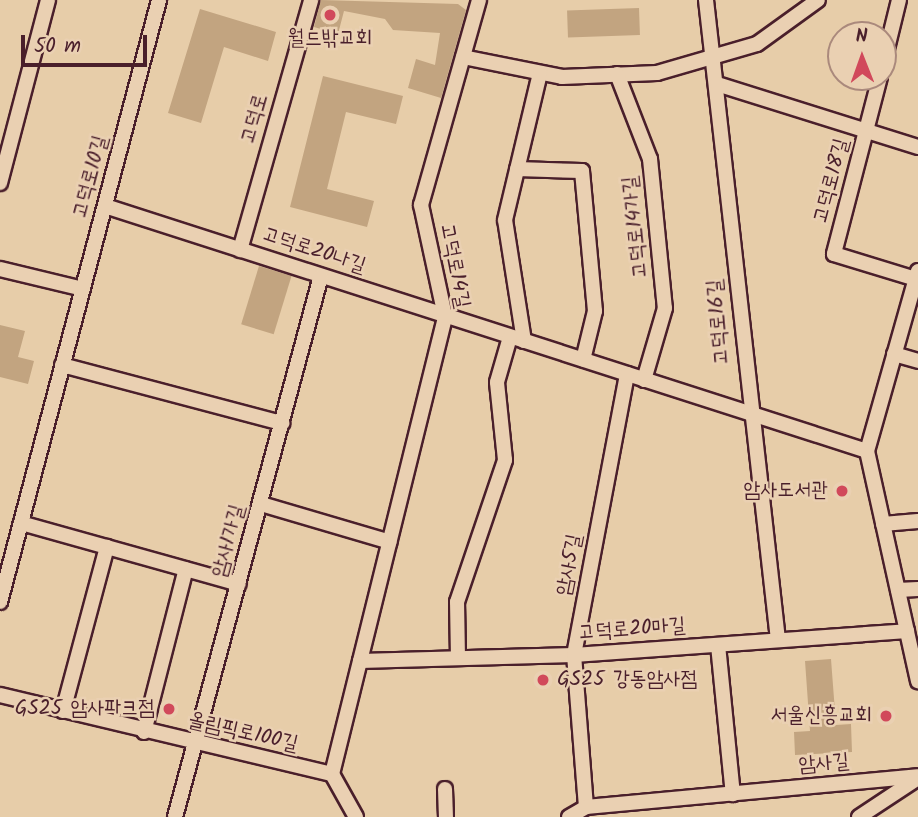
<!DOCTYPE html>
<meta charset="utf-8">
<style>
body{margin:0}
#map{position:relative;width:918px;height:817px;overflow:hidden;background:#e7cda9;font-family:Kalam,"Poor Story",sans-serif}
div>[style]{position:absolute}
.building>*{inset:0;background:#c2a480;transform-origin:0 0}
.roads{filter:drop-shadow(2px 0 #4a1f2b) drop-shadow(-2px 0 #4a1f2b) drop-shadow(0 2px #4a1f2b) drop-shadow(0 -2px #4a1f2b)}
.street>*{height:14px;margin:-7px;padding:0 7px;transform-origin:7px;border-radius:7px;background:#ead0b2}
.dots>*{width:19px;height:19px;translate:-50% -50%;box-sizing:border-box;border:4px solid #ead0b2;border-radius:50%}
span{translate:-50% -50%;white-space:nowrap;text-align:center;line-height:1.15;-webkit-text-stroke:5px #ead0b2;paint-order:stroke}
.poi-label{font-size:21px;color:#4a1f2b}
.right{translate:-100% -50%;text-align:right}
.left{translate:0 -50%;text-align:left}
.street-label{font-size:21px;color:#4a1f2b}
.north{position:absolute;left:827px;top:21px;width:70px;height:70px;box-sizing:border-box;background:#ead0b2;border:2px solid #aa897c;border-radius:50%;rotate:359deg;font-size:19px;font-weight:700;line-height:28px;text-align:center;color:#4a1f2b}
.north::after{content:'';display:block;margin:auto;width:24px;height:32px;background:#d1495b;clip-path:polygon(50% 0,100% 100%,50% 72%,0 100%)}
.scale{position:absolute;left:21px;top:35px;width:126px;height:32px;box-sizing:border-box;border:4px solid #4a1f2b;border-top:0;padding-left:9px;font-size:21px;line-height:24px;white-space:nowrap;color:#4a1f2b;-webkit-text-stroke:5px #ead0b2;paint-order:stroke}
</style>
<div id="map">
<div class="building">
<div style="clip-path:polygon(321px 0,458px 4px,466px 10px,441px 98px,408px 88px,416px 59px,435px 65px,440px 33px,393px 30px,385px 19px,344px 11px,338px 34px,314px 27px)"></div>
<div style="left:639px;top:8px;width:27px;height:72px;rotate:88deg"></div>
<div style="clip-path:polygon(200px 9px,276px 32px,268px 61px,224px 47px,201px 123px,168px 113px)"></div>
<div style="clip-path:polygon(323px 76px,403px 96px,396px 124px,346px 112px,327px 189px,374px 201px,367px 227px,290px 207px)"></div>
<div style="left:259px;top:266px;width:34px;height:61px;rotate:17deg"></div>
<div style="clip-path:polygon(0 325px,25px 331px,18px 357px,34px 361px,28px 384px,0 377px)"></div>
<div style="clip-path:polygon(831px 659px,836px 725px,851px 724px,852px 752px,795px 755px,794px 732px,810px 731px,805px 661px)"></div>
</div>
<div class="roads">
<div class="street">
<div style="left:706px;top:0;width:644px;rotate:83.58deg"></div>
<div style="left:463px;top:57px;width:101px;rotate:11.4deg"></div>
<div style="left:562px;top:77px;width:95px;rotate:-2.4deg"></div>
<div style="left:657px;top:73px;width:104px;rotate:-16.2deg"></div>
<div style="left:757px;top:44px;width:75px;rotate:-35.8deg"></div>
<div style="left:883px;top:65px;width:67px;rotate:-76.2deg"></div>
<div style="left:617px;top:74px;width:91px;rotate:68.8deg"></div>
<div style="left:650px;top:159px;width:150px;rotate:84.3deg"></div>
<div style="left:665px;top:308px;width:75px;rotate:106.3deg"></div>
<div style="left:880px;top:77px;width:183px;rotate:104.6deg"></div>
<div style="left:834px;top:254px;width:86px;rotate:17deg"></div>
<div style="left:717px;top:84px;width:211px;rotate:17.4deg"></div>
<div style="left:517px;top:169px;width:65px;rotate:1.8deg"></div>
<div style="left:582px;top:171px;width:141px;rotate:84.7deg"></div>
<div style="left:595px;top:311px;width:50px;rotate:103.8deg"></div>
<div style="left:0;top:183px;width:189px;rotate:-75.3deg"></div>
<div style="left:105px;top:206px;width:800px;rotate:17.82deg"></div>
<div style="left:240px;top:250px;width:260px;rotate:-74.1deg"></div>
<div style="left:0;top:269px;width:85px;rotate:13.5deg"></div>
<div style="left:918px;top:271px;width:187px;rotate:105.8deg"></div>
<div style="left:867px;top:451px;width:236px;rotate:77.5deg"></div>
<div style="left:524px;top:341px;width:122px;rotate:-98.9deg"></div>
<div style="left:505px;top:220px;width:151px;rotate:-76.6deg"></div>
<div style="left:894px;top:354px;width:25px;rotate:16deg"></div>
<div style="left:62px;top:365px;width:228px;rotate:14.8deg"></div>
<div style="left:261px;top:504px;width:134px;rotate:16.4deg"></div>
<div style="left:21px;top:523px;width:226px;rotate:15.6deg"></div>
<div style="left:883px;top:524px;width:35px;rotate:-5deg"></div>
<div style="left:898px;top:590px;width:20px;rotate:-3deg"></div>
<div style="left:0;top:602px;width:623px;rotate:-75.2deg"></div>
<div style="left:718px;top:645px;width:150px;rotate:84.3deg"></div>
<div style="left:458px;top:658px;width:56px;rotate:-91deg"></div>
<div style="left:457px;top:602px;width:150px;rotate:-71.3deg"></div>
<div style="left:505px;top:460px;width:78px;rotate:-95.9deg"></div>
<div style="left:497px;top:382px;width:47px;rotate:-73.9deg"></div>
<div style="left:360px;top:661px;width:214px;rotate:-1.6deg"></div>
<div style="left:574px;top:655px;width:334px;rotate:-4.1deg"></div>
<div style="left:0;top:695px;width:341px;rotate:13.4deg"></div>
<div style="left:63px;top:711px;width:170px;rotate:-75deg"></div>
<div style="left:144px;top:732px;width:168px;rotate:-75.6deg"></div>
<div style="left:445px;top:789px;width:28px;rotate:88deg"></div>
<div style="left:586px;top:807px;width:152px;rotate:-94.5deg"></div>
<div style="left:574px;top:655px;width:286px;rotate:-79.3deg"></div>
<div style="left:175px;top:817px;width:560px;rotate:-74.9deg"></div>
<div style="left:356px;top:817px;width:49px;rotate:-119.2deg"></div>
<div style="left:332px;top:774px;width:472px;rotate:-76.1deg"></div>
<div style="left:445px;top:316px;width:114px;rotate:-102.2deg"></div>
<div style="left:421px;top:205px;width:213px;rotate:-74.2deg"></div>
<div style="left:569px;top:817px;width:20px;rotate:-30deg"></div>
<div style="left:586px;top:807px;width:333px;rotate:-5.3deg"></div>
<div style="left:859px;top:817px;width:71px;rotate:-33.5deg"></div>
</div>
</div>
<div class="dots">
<div style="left:330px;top:15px;background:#d1495b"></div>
<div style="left:842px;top:491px;background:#d1495b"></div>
<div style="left:543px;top:680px;background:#d1495b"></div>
<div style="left:169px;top:709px;background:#d1495b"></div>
<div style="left:886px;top:716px;background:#d1495b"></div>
</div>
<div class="poi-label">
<span style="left:330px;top:39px">월드밖교회</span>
<span class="right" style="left:828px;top:491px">암사도서관</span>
<span class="left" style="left:557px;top:680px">GS25 강동암사점</span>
<span class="right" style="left:155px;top:709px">GS25 암사파크점</span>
<span class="right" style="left:872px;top:716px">서울신흥교회</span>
</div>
<div class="street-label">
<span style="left:255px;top:119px;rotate:-74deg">고덕로</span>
<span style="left:91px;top:177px;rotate:-75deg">고덕로10길</span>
<span style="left:832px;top:181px;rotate:-75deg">고덕로18길</span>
<span style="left:636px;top:227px;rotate:-96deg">고덕로14가길</span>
<span style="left:314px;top:251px;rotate:18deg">고덕로20나길</span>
<span style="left:454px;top:266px;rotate:79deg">고덕로14길</span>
<span style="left:719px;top:322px;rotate:-95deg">고덕로16길</span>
<span style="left:229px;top:541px;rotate:-75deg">암사1가길</span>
<span style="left:570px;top:565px;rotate:-79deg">암사5길</span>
<span style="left:632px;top:630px;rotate:-4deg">고덕로20마길</span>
<span style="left:243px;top:733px;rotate:13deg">올림픽로100길</span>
<span style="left:824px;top:764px;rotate:-5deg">암사길</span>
</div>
<div class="north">N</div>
<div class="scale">50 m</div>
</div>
